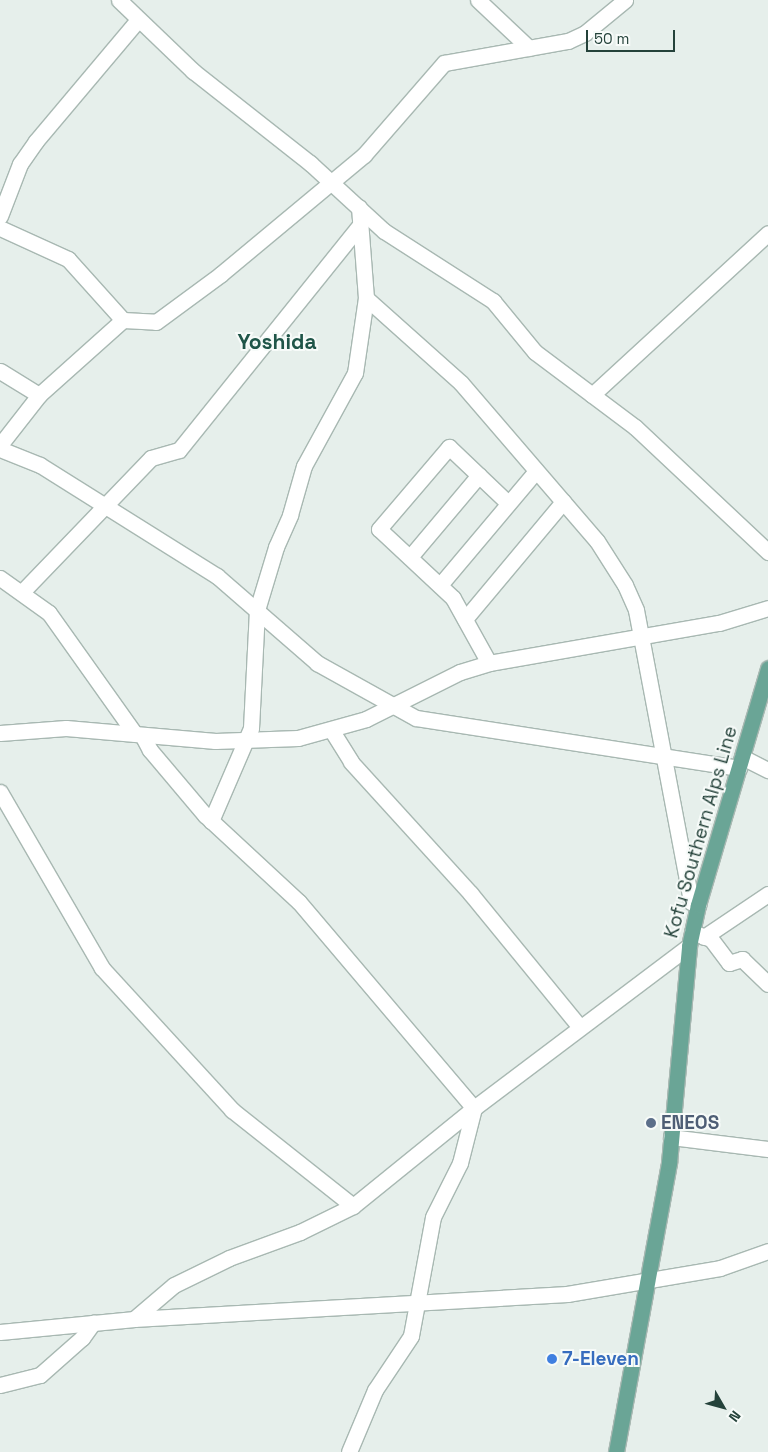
<!DOCTYPE html>
<style>
body{margin:0}
#map{position:relative;width:768px;height:1452px;overflow:hidden;background:#e6efeb;font-family:"Space Grotesk",sans-serif}
div>[style]{position:absolute}
.roads{filter:drop-shadow(1px 0 #a8b8b2) drop-shadow(-1px 0 #a8b8b2) drop-shadow(0 1px #a8b8b2) drop-shadow(0 -1px #a8b8b2)}
.minor>*{height:15px;margin:-7.5px;padding:0 7.5px;transform-origin:7.5px;border-radius:7.5px;background:#fff}
.major>*{height:15px;margin:-7.5px;padding:0 7.5px;transform-origin:7.5px;border-radius:7.5px;background:#6aa596}
.dots>*{width:14px;height:14px;translate:-50% -50%;box-sizing:border-box;border:2px solid #f7fbf9;border-radius:50%}
span{translate:-50% -50%;white-space:nowrap;text-align:center;line-height:1.15;-webkit-text-stroke:4px #f7fbf9;paint-order:stroke}
.street-label{font-size:19px;color:#24423a}
.service-label{font-size:19px;color:#4e5e75;font-weight:700}
.left{translate:0 -50%;text-align:left}
.shop-label{font-size:19px;color:#366cbe;font-weight:700}
.quarter-label{font-size:21px;color:#1f5548;font-weight:700}
.north{position:absolute;left:698px;top:1382px;width:50px;height:50px;-webkit-text-stroke:4px #f7fbf9;paint-order:stroke;rotate:128deg;font-size:14px;font-weight:700;line-height:20px;text-align:center;color:#24423a}
.north::after{content:'';display:block;margin:auto;width:18px;height:22px;background:#24423a;clip-path:polygon(50% 0,100% 100%,50% 72%,0 100%)}
.scale{position:absolute;left:586px;top:30px;width:89px;height:22px;box-sizing:border-box;border:2px solid #24423a;border-top:0;padding-left:6px;font-size:15px;line-height:18px;white-space:nowrap;color:#24423a;-webkit-text-stroke:4px #f7fbf9;paint-order:stroke}
</style>
<div id="map">
<div class="roads">
<div class="minor">
<div style="left:119px;top:0;width:103px;rotate:43.8deg"></div>
<div style="left:193px;top:71px;width:149px;rotate:38.2deg"></div>
<div style="left:310px;top:163px;width:100px;rotate:42.6deg"></div>
<div style="left:384px;top:231px;width:130px;rotate:32.7deg"></div>
<div style="left:493px;top:301px;width:66px;rotate:50.5deg"></div>
<div style="left:535px;top:352px;width:125px;rotate:36.9deg"></div>
<div style="left:635px;top:427px;width:183px;rotate:43.2deg"></div>
<div style="left:478px;top:0;width:70px;rotate:43.3deg"></div>
<div style="left:0;top:216px;width:56px;rotate:-69deg"></div>
<div style="left:20px;top:164px;width:28px;rotate:-55deg"></div>
<div style="left:36px;top:141px;width:158px;rotate:-49.9deg"></div>
<div style="left:0;top:228px;width:75px;rotate:24.5deg"></div>
<div style="left:68px;top:259px;width:82px;rotate:48deg"></div>
<div style="left:123px;top:320px;width:33px;rotate:3deg"></div>
<div style="left:156px;top:322px;width:81px;rotate:-36.4deg"></div>
<div style="left:221px;top:274px;width:186px;rotate:-39.8deg"></div>
<div style="left:364px;top:155px;width:122px;rotate:-49deg"></div>
<div style="left:444px;top:63px;width:126px;rotate:-10.1deg"></div>
<div style="left:568px;top:41px;width:19px;rotate:-25deg"></div>
<div style="left:585px;top:33px;width:52px;rotate:-39.5deg"></div>
<div style="left:366px;top:298px;width:127px;rotate:41.8deg"></div>
<div style="left:461px;top:383px;width:208px;rotate:49.3deg"></div>
<div style="left:597px;top:541px;width:52px;rotate:57.5deg"></div>
<div style="left:625px;top:585px;width:27px;rotate:66deg"></div>
<div style="left:636px;top:610px;width:297px;rotate:79.3deg"></div>
<div style="left:691px;top:902px;width:8px;rotate:23deg"></div>
<div style="left:0;top:371px;width:46px;rotate:31.6deg"></div>
<div style="left:592px;top:395px;width:239px;rotate:-42.6deg"></div>
<div style="left:0;top:445px;width:63px;rotate:-52deg"></div>
<div style="left:39px;top:395px;width:113px;rotate:-41.8deg"></div>
<div style="left:0;top:449px;width:43px;rotate:21.8deg"></div>
<div style="left:40px;top:465px;width:209px;rotate:32.1deg"></div>
<div style="left:217px;top:576px;width:133px;rotate:41deg"></div>
<div style="left:317px;top:663px;width:113px;rotate:29.1deg"></div>
<div style="left:416px;top:718px;width:327px;rotate:8.8deg"></div>
<div style="left:410px;top:557px;width:107px;rotate:-49.9deg"></div>
<div style="left:0;top:578px;width:60px;rotate:35.5deg"></div>
<div style="left:49px;top:613px;width:148px;rotate:54.6deg"></div>
<div style="left:440px;top:585px;width:149px;rotate:-49.9deg"></div>
<div style="left:22px;top:592px;width:186px;rotate:-46.1deg"></div>
<div style="left:151px;top:458px;width:29px;rotate:-16deg"></div>
<div style="left:179px;top:450px;width:289px;rotate:-51.2deg"></div>
<div style="left:465px;top:619px;width:153px;rotate:-50.1deg"></div>
<div style="left:489px;top:663px;width:74px;rotate:-119deg"></div>
<div style="left:453px;top:598px;width:101px;rotate:-137deg"></div>
<div style="left:379px;top:529px;width:108px;rotate:-49.5deg"></div>
<div style="left:449px;top:447px;width:80px;rotate:43.5deg"></div>
<div style="left:332px;top:731px;width:36px;rotate:58deg"></div>
<div style="left:351px;top:762px;width:178px;rotate:47.7deg"></div>
<div style="left:471px;top:894px;width:172px;rotate:50.7deg"></div>
<div style="left:0;top:733px;width:66px;rotate:-4.3deg"></div>
<div style="left:66px;top:728px;width:150px;rotate:5deg"></div>
<div style="left:215px;top:741px;width:83px;rotate:-2.1deg"></div>
<div style="left:298px;top:738px;width:71px;rotate:-15.6deg"></div>
<div style="left:366px;top:719px;width:105px;rotate:-26.6deg"></div>
<div style="left:460px;top:672px;width:30px;rotate:-17deg"></div>
<div style="left:489px;top:663px;width:233px;rotate:-9.9deg"></div>
<div style="left:719px;top:623px;width:51px;rotate:-17deg"></div>
<div style="left:142px;top:735px;width:17px;rotate:62deg"></div>
<div style="left:150px;top:750px;width:85px;rotate:49.8deg"></div>
<div style="left:205px;top:815px;width:128px;rotate:42.8deg"></div>
<div style="left:299px;top:902px;width:270px;rotate:49.7deg"></div>
<div style="left:474px;top:1108px;width:57px;rotate:104.3deg"></div>
<div style="left:460px;top:1163px;width:60px;rotate:116.6deg"></div>
<div style="left:433px;top:1217px;width:121px;rotate:100.5deg"></div>
<div style="left:411px;top:1336px;width:65px;rotate:123.7deg"></div>
<div style="left:375px;top:1390px;width:67px;rotate:112.8deg"></div>
<div style="left:742px;top:757px;width:29px;rotate:27deg"></div>
<div style="left:0;top:792px;width:203px;rotate:59.9deg"></div>
<div style="left:102px;top:968px;width:193px;rotate:47.5deg"></div>
<div style="left:232px;top:1110px;width:154px;rotate:38.4deg"></div>
<div style="left:211px;top:821px;width:101px;rotate:-66.7deg"></div>
<div style="left:251px;top:728px;width:118px;rotate:-87.1deg"></div>
<div style="left:257px;top:610px;width:66px;rotate:-73.2deg"></div>
<div style="left:276px;top:547px;width:35px;rotate:-66deg"></div>
<div style="left:290px;top:515px;width:51px;rotate:-74.1deg"></div>
<div style="left:304px;top:466px;width:106px;rotate:-61.3deg"></div>
<div style="left:355px;top:373px;width:76px;rotate:-81.7deg"></div>
<div style="left:366px;top:298px;width:91px;rotate:-94.4deg"></div>
<div style="left:692px;top:932px;width:20px;rotate:20deg"></div>
<div style="left:711px;top:939px;width:30px;rotate:53deg"></div>
<div style="left:729px;top:963px;width:14px;rotate:-17deg"></div>
<div style="left:742px;top:959px;width:36px;rotate:44deg"></div>
<div style="left:704px;top:937px;width:77px;rotate:-33.9deg"></div>
<div style="left:671px;top:1137px;width:98px;rotate:7.1deg"></div>
<div style="left:134px;top:1319px;width:52px;rotate:-40.4deg"></div>
<div style="left:174px;top:1285px;width:61px;rotate:-26.1deg"></div>
<div style="left:229px;top:1258px;width:76px;rotate:-20.1deg"></div>
<div style="left:300px;top:1232px;width:59px;rotate:-26.1deg"></div>
<div style="left:353px;top:1206px;width:156px;rotate:-39deg"></div>
<div style="left:474px;top:1108px;width:269px;rotate:-37deg"></div>
<div style="left:0;top:1332px;width:135px;rotate:-5.5deg"></div>
<div style="left:134px;top:1319px;width:434px;rotate:-3.3deg"></div>
<div style="left:567px;top:1294px;width:155px;rotate:-9.6deg"></div>
<div style="left:720px;top:1268px;width:51px;rotate:-19.5deg"></div>
<div style="left:0;top:1385px;width:41px;rotate:-14deg"></div>
<div style="left:40px;top:1375px;width:56px;rotate:-41.4deg"></div>
<div style="left:82px;top:1338px;width:19px;rotate:-54deg"></div>
</div>
<div class="major">
<div style="left:616px;top:1452px;width:294px;rotate:-79.6deg"></div>
<div style="left:669px;top:1163px;width:218px;rotate:-84.7deg"></div>
<div style="left:689px;top:946px;width:42px;rotate:-77.6deg"></div>
<div style="left:698px;top:905px;width:247px;rotate:-73.5deg"></div>
</div>
</div>
<div class="dots">
<div style="left:651px;top:1123px;background:#5c6f8a"></div>
<div style="left:552px;top:1359px;background:#3f7fe0"></div>
</div>
<div class="street-label">
<span style="left:701px;top:832px;rotate:-74deg">Kofu Southern Alps Line</span>
</div>
<div class="service-label">
<span class="left" style="left:661px;top:1123px">ENEOS</span>
</div>
<div class="shop-label">
<span class="left" style="left:562px;top:1359px">7-Eleven</span>
</div>
<div class="quarter-label">
<span style="left:277px;top:342px">Yoshida</span>
</div>
<div class="north">N</div>
<div class="scale">50 m</div>
</div>
